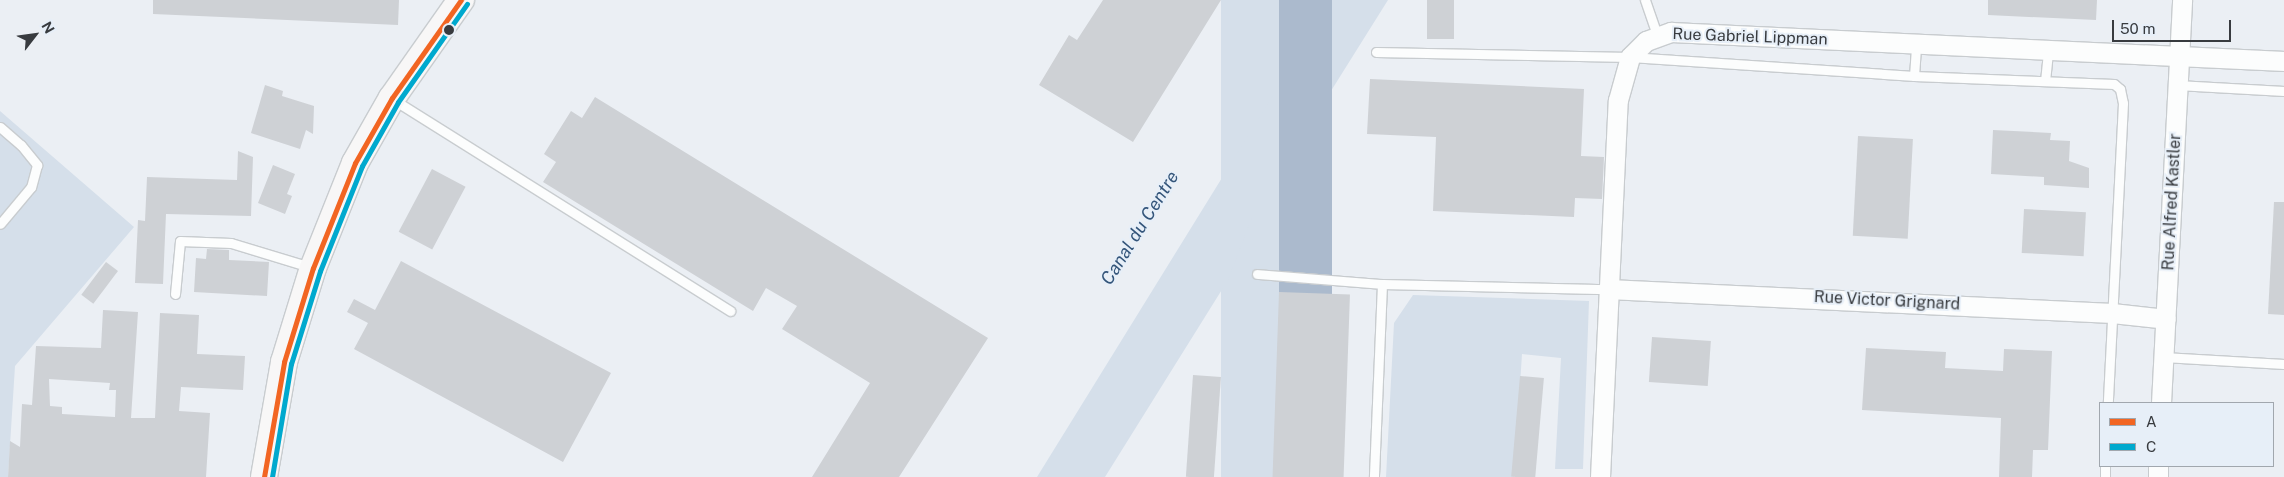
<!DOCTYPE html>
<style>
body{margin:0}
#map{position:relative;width:2284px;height:477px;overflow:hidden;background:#ebeff4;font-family:"Public Sans",sans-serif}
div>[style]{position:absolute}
.green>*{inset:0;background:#d5dfea;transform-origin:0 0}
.water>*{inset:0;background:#abbacd;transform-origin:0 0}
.building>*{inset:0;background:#ced1d5;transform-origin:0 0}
.roads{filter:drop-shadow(1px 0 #c8cccf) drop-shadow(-1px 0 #c8cccf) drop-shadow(0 1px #c8cccf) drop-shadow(0 -1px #c8cccf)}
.service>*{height:9px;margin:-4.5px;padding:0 4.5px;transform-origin:4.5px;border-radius:4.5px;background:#fcfdfd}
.minor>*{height:19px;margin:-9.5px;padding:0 9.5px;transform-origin:9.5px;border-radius:9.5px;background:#fcfdfd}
.secondary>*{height:26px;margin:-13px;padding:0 13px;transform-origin:13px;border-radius:13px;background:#f8f7f7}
.bus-1>*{height:5px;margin:-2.5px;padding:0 2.5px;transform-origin:2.5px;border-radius:2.5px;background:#f26522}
.bus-2>*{height:5px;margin:-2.5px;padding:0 2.5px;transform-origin:2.5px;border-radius:2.5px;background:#00a9ce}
.dots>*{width:14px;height:14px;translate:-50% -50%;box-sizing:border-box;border:2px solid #e7eff8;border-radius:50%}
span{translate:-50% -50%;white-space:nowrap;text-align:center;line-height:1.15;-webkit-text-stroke:4px #e7eff8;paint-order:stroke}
.street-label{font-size:16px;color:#383b3f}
.water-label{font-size:18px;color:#34557a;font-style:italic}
.legend{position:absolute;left:2099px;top:402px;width:175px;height:65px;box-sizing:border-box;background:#e7eff8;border:1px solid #a1a7ae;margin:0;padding:6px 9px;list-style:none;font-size:15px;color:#383b3f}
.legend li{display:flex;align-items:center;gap:10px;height:25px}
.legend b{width:25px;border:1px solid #a1a7ae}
.north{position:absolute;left:10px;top:10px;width:50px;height:50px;-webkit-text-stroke:4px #e7eff8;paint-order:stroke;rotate:60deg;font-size:14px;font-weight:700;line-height:20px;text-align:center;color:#383b3f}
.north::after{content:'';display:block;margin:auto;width:18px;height:22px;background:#383b3f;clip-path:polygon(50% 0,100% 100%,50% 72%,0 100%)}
.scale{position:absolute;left:2112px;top:20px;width:119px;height:22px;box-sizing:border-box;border:2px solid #383b3f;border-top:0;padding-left:6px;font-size:15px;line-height:18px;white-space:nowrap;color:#383b3f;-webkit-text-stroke:4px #e7eff8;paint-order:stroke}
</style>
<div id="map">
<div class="green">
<div style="left:1221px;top:0;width:58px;height:561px"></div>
<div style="clip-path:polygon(1332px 0,1388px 0,1252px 217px,1228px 280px,1105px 477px,1037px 477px)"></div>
<div style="clip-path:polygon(0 111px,134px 227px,15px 366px,8px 477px,0 477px)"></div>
<div style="clip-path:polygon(1413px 295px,1589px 301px,1583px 469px,1555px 469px,1561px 358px,1522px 354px,1514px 477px,1386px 477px,1394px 323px)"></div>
</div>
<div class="water">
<div style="left:1279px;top:0;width:53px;height:560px"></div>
</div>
<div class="building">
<div style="clip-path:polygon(153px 0,399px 0,398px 25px,153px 14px)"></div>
<div style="clip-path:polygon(1103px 0,1221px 0,1133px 142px,1039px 85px,1069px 35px,1077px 40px)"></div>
<div style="left:1427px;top:0;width:27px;height:39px"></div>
<div style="clip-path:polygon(1988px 0,2097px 0,2096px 20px,1988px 15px)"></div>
<div style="clip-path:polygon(1370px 79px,1584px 89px,1581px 156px,1604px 157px,1602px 199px,1575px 198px,1574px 217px,1433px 211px,1436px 137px,1367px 134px)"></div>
<div style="clip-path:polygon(265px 85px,283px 91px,282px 96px,314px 106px,313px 134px,306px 130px,300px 149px,251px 133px)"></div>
<div style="clip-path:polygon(595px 97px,988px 338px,899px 477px,812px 477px,870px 383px,782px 329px,797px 306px,766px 288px,753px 311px,543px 182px,556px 162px,544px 154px,571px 111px,582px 118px)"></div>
<div style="clip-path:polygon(1993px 130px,2051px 133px,2050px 140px,2070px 141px,2069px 161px,2089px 168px,2089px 188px,2044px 185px,2044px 177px,1991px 174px)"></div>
<div style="left:1858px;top:136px;width:55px;height:100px;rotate:3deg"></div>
<div style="clip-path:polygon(238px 151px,253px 157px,251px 216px,166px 214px,163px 284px,135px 283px,138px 220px,145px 221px,147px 177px,237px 180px)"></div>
<div style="clip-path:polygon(273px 165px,295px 174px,287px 194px,292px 196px,285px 214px,258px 203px)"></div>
<div style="left:432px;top:169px;width:38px;height:71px;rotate:28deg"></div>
<div style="clip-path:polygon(2274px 202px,2284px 202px,2284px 315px,2268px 314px)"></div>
<div style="left:2024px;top:209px;width:62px;height:44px;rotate:3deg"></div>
<div style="clip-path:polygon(207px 249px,229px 250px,229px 260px,269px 262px,267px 296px,194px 292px,196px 258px,206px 259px)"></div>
<div style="clip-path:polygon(401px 261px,611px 373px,563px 462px,354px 349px,368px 323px,347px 312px,354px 299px,375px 310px)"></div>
<div style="left:106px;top:262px;width:15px;height:41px;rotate:37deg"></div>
<div style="left:1279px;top:292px;width:71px;height:185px;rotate:2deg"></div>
<div style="clip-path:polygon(evenodd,103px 310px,138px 312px,131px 418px,155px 418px,160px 313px,199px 315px,197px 354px,245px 356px,243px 390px,181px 387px,179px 411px,210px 413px,206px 477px,8px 477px,10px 441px,20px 447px,22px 404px,32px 405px,36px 346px,101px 348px,103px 310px,49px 379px,110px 383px,109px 390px,116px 390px,115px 417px,62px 414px,62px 407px,50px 406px,49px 379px)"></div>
<div style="left:1652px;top:337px;width:59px;height:45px;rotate:4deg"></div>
<div style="clip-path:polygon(1866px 348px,1946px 352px,1945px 368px,2003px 371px,2004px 349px,2052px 351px,2048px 450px,2033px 450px,2032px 477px,1999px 477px,2001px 418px,1862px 410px)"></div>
<div style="left:1193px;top:375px;width:28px;height:102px;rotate:4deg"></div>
<div style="left:1520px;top:376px;width:24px;height:101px;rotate:5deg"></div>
</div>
<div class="roads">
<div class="service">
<div style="left:1645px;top:0;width:37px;rotate:71deg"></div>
<div style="left:1376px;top:52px;width:254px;rotate:1.1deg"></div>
<div style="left:1630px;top:57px;width:285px;rotate:3.8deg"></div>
<div style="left:1914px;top:76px;width:200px;rotate:2.3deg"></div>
<div style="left:2114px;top:84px;width:8px;rotate:40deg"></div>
<div style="left:2120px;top:89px;width:14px;rotate:78deg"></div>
<div style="left:2123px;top:103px;width:300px;rotate:92.9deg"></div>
<div style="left:1914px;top:76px;width:32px;rotate:-86deg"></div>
<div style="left:2045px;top:81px;width:31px;rotate:-84deg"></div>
<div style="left:2177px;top:85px;width:107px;rotate:3.2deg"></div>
<div style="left:394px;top:100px;width:397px;rotate:32.1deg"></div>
<div style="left:0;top:127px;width:28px;rotate:41deg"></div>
<div style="left:21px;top:145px;width:26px;rotate:51deg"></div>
<div style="left:37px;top:165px;width:23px;rotate:105deg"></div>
<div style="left:31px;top:187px;width:48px;rotate:130deg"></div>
<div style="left:1257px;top:274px;width:125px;rotate:4.6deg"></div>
<div style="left:1382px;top:284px;width:193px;rotate:92.4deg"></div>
<div style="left:1382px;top:284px;width:226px;rotate:1.3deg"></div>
<div style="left:175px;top:294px;width:53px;rotate:-84.6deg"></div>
<div style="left:180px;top:241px;width:51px;rotate:2.2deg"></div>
<div style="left:231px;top:243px;width:83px;rotate:16.9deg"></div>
<div style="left:2163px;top:357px;width:121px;rotate:3.3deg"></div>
<div style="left:2105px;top:477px;width:11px;rotate:-90deg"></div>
</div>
<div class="minor">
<div style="left:1608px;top:289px;width:505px;rotate:2.73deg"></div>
<div style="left:2112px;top:313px;width:54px;rotate:6.3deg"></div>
<div style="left:2161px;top:403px;width:404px;rotate:-87deg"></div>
<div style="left:1600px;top:477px;width:377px;rotate:-87.3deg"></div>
<div style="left:1618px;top:100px;width:45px;rotate:-74.4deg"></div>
<div style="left:1630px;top:57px;width:23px;rotate:-45deg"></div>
<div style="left:1646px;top:41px;width:27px;rotate:-20deg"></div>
<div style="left:1671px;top:32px;width:614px;rotate:2.71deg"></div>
<div style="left:2158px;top:477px;width:11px;rotate:-90deg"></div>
</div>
<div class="secondary">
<div style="left:264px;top:477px;width:117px;rotate:-80.1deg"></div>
<div style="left:284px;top:362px;width:98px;rotate:-72.9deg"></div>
<div style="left:313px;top:268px;width:113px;rotate:-68.2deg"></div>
<div style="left:355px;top:163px;width:75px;rotate:-60.4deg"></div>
<div style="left:392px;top:98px;width:120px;rotate:-54.9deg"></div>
</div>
</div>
<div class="bus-1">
<div style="left:264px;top:477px;width:117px;rotate:-80.1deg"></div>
<div style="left:284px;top:362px;width:98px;rotate:-72.9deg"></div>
<div style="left:313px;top:268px;width:113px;rotate:-68.2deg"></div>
<div style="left:355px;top:163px;width:75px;rotate:-60.4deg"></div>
<div style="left:392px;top:98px;width:120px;rotate:-54.9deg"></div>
</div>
<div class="bus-2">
<div style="left:272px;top:477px;width:115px;rotate:-80.5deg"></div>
<div style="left:291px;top:364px;width:97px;rotate:-72.7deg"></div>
<div style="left:320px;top:271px;width:113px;rotate:-68.2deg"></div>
<div style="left:362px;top:166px;width:73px;rotate:-60.6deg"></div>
<div style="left:398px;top:102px;width:120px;rotate:-54.9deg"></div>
</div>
<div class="dots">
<div style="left:449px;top:30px;background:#383b3f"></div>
</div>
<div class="street-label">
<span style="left:1750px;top:37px;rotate:2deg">Rue Gabriel Lippman</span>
<span style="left:2172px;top:202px;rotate:-87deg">Rue Alfred Kastler</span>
<span style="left:1887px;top:301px;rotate:3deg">Rue Victor Grignard</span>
</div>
<div class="water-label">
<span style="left:1140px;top:228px;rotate:-58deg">Canal du Centre</span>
</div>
<ul class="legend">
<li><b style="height:6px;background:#f26522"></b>A</li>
<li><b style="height:6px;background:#00a9ce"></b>C</li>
</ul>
<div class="north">N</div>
<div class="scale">50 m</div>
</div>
